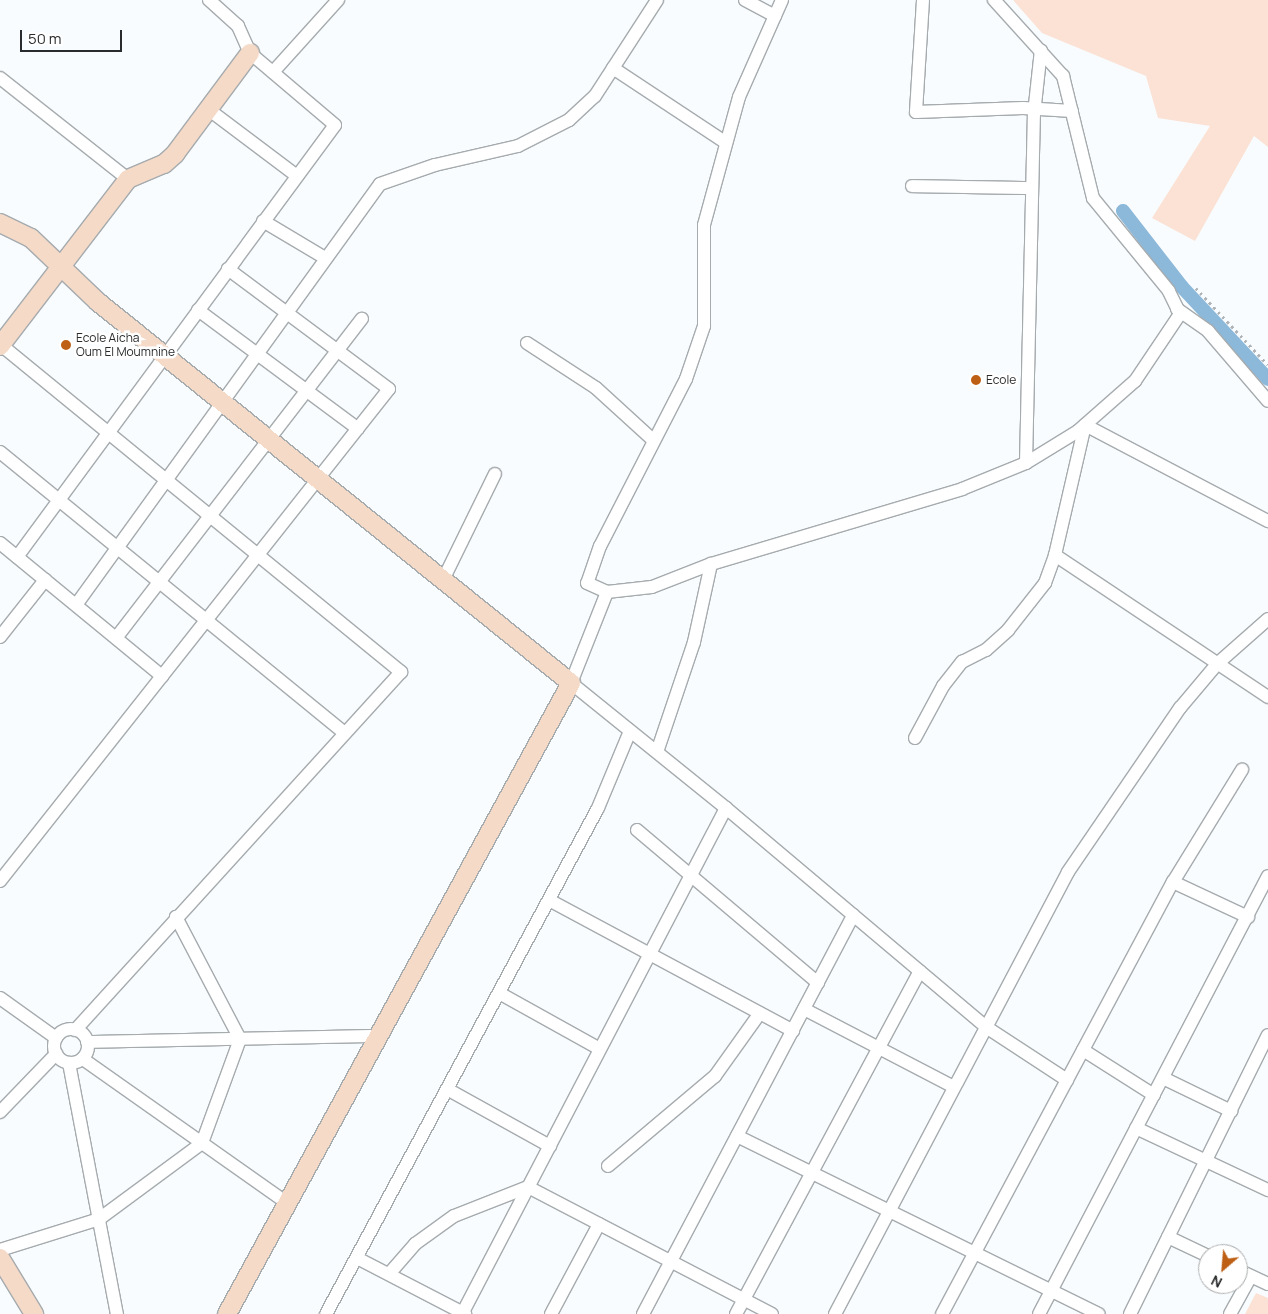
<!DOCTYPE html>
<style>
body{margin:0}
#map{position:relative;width:1268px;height:1314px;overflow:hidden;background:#f8fcff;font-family:Manrope,sans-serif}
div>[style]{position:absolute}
.green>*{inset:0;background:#fbe2d4}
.canal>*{height:14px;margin:-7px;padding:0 7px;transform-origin:7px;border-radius:7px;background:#8cb8da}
.path>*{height:2.5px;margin-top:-1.25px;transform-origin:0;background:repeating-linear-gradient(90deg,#b1b4b6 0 2.5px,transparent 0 6.5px)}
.roads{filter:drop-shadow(1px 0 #a6abae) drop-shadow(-1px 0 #a6abae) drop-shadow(0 1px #a6abae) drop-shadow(0 -1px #a6abae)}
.street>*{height:12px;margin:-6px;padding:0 6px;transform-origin:6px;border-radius:6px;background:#fff}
.street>.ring{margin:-6px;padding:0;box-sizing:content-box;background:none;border:12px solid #fff;border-radius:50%}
.secondary>*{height:18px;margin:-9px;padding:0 9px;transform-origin:9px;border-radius:9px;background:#f5dac8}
.dots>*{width:14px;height:14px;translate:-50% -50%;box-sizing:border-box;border:2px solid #fff;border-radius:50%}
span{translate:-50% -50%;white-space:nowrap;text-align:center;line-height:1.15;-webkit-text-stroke:5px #fff;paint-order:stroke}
.poi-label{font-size:12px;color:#292b2c}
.left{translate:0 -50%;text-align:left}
.north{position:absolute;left:1198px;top:1244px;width:50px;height:50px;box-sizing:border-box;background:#fff;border:1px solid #a9aaab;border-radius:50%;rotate:207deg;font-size:14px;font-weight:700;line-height:20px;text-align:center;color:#292b2c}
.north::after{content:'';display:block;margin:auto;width:18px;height:22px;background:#bd5f14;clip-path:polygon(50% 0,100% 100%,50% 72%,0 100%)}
.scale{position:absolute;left:20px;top:30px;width:102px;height:22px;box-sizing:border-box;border:2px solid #292b2c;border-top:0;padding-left:6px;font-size:15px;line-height:18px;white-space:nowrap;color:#292b2c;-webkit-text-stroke:4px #fff;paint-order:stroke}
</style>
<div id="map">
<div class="green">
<div style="clip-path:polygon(1013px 0,1268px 0,1268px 147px,1254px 136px,1195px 241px,1152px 218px,1210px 126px,1158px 118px,1146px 76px,1042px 33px)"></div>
<div style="clip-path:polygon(1256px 1293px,1268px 1298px,1268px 1314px,1245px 1314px)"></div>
</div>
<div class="canal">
<div style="left:1123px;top:211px;width:96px;rotate:52.2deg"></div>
<div style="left:1182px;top:287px;width:126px;rotate:46.9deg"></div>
</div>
<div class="path">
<div style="left:1196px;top:288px;width:105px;rotate:46.9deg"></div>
</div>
<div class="roads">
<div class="street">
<div style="left:745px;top:0;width:34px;rotate:28deg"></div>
<div style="left:782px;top:0;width:106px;rotate:113.9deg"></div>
<div style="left:739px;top:97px;width:133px;rotate:105.3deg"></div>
<div style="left:704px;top:225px;width:101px;rotate:90deg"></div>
<div style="left:704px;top:326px;width:56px;rotate:108.8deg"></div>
<div style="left:686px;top:379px;width:188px;rotate:117.2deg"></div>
<div style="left:600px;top:546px;width:39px;rotate:109deg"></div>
<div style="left:587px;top:583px;width:22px;rotate:24deg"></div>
<div style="left:607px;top:592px;width:45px;rotate:-6.3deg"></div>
<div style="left:652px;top:587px;width:63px;rotate:-21.3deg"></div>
<div style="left:711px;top:564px;width:262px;rotate:-16.6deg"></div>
<div style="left:962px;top:489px;width:69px;rotate:-22.1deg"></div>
<div style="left:1026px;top:463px;width:61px;rotate:-31.6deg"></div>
<div style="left:1078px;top:431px;width:76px;rotate:-41.3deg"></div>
<div style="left:1135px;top:381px;width:81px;rotate:-56.1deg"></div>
<div style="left:1180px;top:314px;width:25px;rotate:-116deg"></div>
<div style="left:1169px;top:291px;width:120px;rotate:-129.3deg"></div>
<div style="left:1093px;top:198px;width:126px;rotate:-103.8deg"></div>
<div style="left:1063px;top:76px;width:103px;rotate:-132.2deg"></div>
<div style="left:923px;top:0;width:112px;rotate:93.6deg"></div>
<div style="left:916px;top:112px;width:107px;rotate:-2.1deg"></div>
<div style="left:1023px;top:108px;width:49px;rotate:3.5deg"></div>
<div style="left:613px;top:68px;width:134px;rotate:33.5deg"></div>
<div style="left:273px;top:72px;width:97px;rotate:-47.9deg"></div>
<div style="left:0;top:78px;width:163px;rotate:38.3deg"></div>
<div style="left:208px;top:109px;width:111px;rotate:37deg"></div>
<div style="left:912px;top:186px;width:120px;rotate:1deg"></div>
<div style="left:263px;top:221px;width:72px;rotate:30.8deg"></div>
<div style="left:1177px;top:309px;width:38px;rotate:35deg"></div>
<div style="left:1208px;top:331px;width:92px;rotate:49.4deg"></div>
<div style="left:198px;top:310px;width:199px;rotate:36.6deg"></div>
<div style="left:527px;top:343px;width:82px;rotate:33.1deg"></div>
<div style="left:596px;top:388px;width:77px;rotate:42.4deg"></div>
<div style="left:1px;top:345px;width:517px;rotate:39.27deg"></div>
<div style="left:401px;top:672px;width:484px;rotate:132.3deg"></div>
<div style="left:0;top:452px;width:445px;rotate:39.2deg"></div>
<div style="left:1026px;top:463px;width:349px;rotate:-88.7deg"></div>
<div style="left:1034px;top:114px;width:64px;rotate:-83.8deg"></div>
<div style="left:0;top:543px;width:210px;rotate:39.4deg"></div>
<div style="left:1055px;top:555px;width:256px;rotate:33.7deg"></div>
<div style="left:17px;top:557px;width:536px;rotate:-53.64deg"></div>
<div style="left:335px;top:125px;width:111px;rotate:-139.7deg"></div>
<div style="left:250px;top:53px;width:30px;rotate:-114deg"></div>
<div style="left:238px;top:26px;width:39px;rotate:-138deg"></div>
<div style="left:443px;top:580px;width:118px;rotate:-63.9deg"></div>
<div style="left:607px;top:592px;width:98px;rotate:111.6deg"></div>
<div style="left:571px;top:683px;width:199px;rotate:38.9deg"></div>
<div style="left:726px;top:808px;width:340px;rotate:40.1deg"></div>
<div style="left:986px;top:1027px;width:97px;rotate:33.2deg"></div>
<div style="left:76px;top:605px;width:519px;rotate:-54.17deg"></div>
<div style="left:380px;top:184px;width:58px;rotate:-19.1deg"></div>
<div style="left:435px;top:165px;width:85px;rotate:-12.9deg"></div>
<div style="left:518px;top:146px;width:57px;rotate:-27deg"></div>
<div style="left:569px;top:120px;width:35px;rotate:-43deg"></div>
<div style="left:595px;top:96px;width:114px;rotate:-57.1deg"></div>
<div style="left:0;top:637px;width:73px;rotate:-51.7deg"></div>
<div style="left:116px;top:638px;width:403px;rotate:-52.4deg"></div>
<div style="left:915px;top:738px;width:59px;rotate:-61.7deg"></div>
<div style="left:943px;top:686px;width:31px;rotate:-52deg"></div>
<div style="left:962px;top:662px;width:27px;rotate:-27deg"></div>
<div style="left:986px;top:650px;width:30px;rotate:-42deg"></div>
<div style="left:1008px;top:630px;width:60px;rotate:-51.8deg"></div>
<div style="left:1045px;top:583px;width:30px;rotate:-70deg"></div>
<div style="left:1055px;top:555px;width:133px;rotate:-77deg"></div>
<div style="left:1085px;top:425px;width:207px;rotate:27.7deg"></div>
<div style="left:657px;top:752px;width:116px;rotate:-71.4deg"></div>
<div style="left:694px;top:642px;width:80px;rotate:-77.7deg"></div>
<div style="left:637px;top:830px;width:237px;rotate:40.2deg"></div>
<div style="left:0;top:881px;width:627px;rotate:-51.67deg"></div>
<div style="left:389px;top:389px;width:201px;rotate:-143.3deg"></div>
<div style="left:1173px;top:882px;width:83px;rotate:25deg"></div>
<div style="left:549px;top:900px;width:277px;rotate:28.2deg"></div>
<div style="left:499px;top:993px;width:115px;rotate:29deg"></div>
<div style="left:0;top:998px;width:69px;rotate:35.5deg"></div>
<div style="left:804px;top:1009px;width:169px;rotate:27.5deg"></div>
<div class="ring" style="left:54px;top:1029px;width:22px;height:22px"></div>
<div style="left:87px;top:1042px;width:289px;rotate:-1.2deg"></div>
<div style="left:1083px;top:1050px;width:84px;rotate:32.4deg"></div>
<div style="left:83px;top:1059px;width:250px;rotate:35.2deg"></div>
<div style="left:69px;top:1063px;width:256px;rotate:79.2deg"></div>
<div style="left:1163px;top:1078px;width:76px;rotate:25.9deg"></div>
<div style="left:447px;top:1089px;width:118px;rotate:29deg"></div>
<div style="left:0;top:1112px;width:81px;rotate:-46deg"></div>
<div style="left:1136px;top:1128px;width:146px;rotate:25.2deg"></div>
<div style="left:737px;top:1136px;width:403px;rotate:26.2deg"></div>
<div style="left:608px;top:1166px;width:140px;rotate:-40.1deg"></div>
<div style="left:715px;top:1076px;width:77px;rotate:-54.5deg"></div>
<div style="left:1168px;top:1237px;width:44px;rotate:25.4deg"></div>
<div style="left:0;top:1250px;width:104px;rotate:-17.4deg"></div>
<div style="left:99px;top:1219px;width:128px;rotate:-36.4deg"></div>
<div style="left:202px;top:1143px;width:111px;rotate:-69.9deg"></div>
<div style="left:240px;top:1039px;width:138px;rotate:-117.7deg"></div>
<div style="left:357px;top:1258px;width:122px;rotate:27.4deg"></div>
<div style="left:1238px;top:1270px;width:33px;rotate:25deg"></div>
<div style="left:389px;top:1274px;width:40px;rotate:-49deg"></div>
<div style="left:415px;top:1244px;width:48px;rotate:-35.7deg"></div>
<div style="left:454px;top:1216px;width:79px;rotate:-21.4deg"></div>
<div style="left:528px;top:1187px;width:275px;rotate:27.5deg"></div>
<div style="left:326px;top:1314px;width:574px;rotate:-61.74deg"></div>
<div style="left:598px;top:808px;width:83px;rotate:-67.4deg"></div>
<div style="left:462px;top:1314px;width:571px;rotate:-62.45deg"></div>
<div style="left:551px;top:1314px;width:102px;rotate:-61.9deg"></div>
<div style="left:643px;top:1314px;width:451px;rotate:-62.2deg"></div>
<div style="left:736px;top:1314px;width:389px;rotate:-61.8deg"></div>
<div style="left:835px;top:1314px;width:500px;rotate:-62.2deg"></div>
<div style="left:1068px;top:872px;width:199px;rotate:-55.7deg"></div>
<div style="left:1180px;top:708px;width:57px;rotate:-49.9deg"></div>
<div style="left:1217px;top:664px;width:68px;rotate:-41.4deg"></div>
<div style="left:942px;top:1314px;width:490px;rotate:-61.9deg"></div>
<div style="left:1173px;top:882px;width:132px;rotate:-58.4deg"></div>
<div style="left:1039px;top:1314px;width:494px;rotate:-62.4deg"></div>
<div style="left:1130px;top:1314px;width:311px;rotate:-63.7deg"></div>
<div style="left:1230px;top:1314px;width:43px;rotate:-61.1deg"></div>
</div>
<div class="secondary">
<div style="left:0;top:223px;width:34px;rotate:26deg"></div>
<div style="left:31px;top:238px;width:93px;rotate:43.7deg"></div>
<div style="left:98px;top:302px;width:607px;rotate:38.85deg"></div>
<div style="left:571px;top:683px;width:719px;rotate:118.6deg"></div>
<div style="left:0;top:346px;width:210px;rotate:-52.5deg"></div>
<div style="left:128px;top:179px;width:39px;rotate:-23deg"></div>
<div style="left:164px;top:164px;width:15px;rotate:-42deg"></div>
<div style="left:175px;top:154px;width:126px;rotate:-53.4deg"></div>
<div style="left:0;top:1258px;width:66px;rotate:58.7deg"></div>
</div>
</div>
<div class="dots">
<div style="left:66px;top:345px;background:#bd5f14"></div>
<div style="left:976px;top:380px;background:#bd5f14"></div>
</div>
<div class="poi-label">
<span class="left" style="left:76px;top:345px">Ecole Aicha<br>Oum El Moumnine</span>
<span class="left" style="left:986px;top:380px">Ecole</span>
</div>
<div class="north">N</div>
<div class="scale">50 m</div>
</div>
